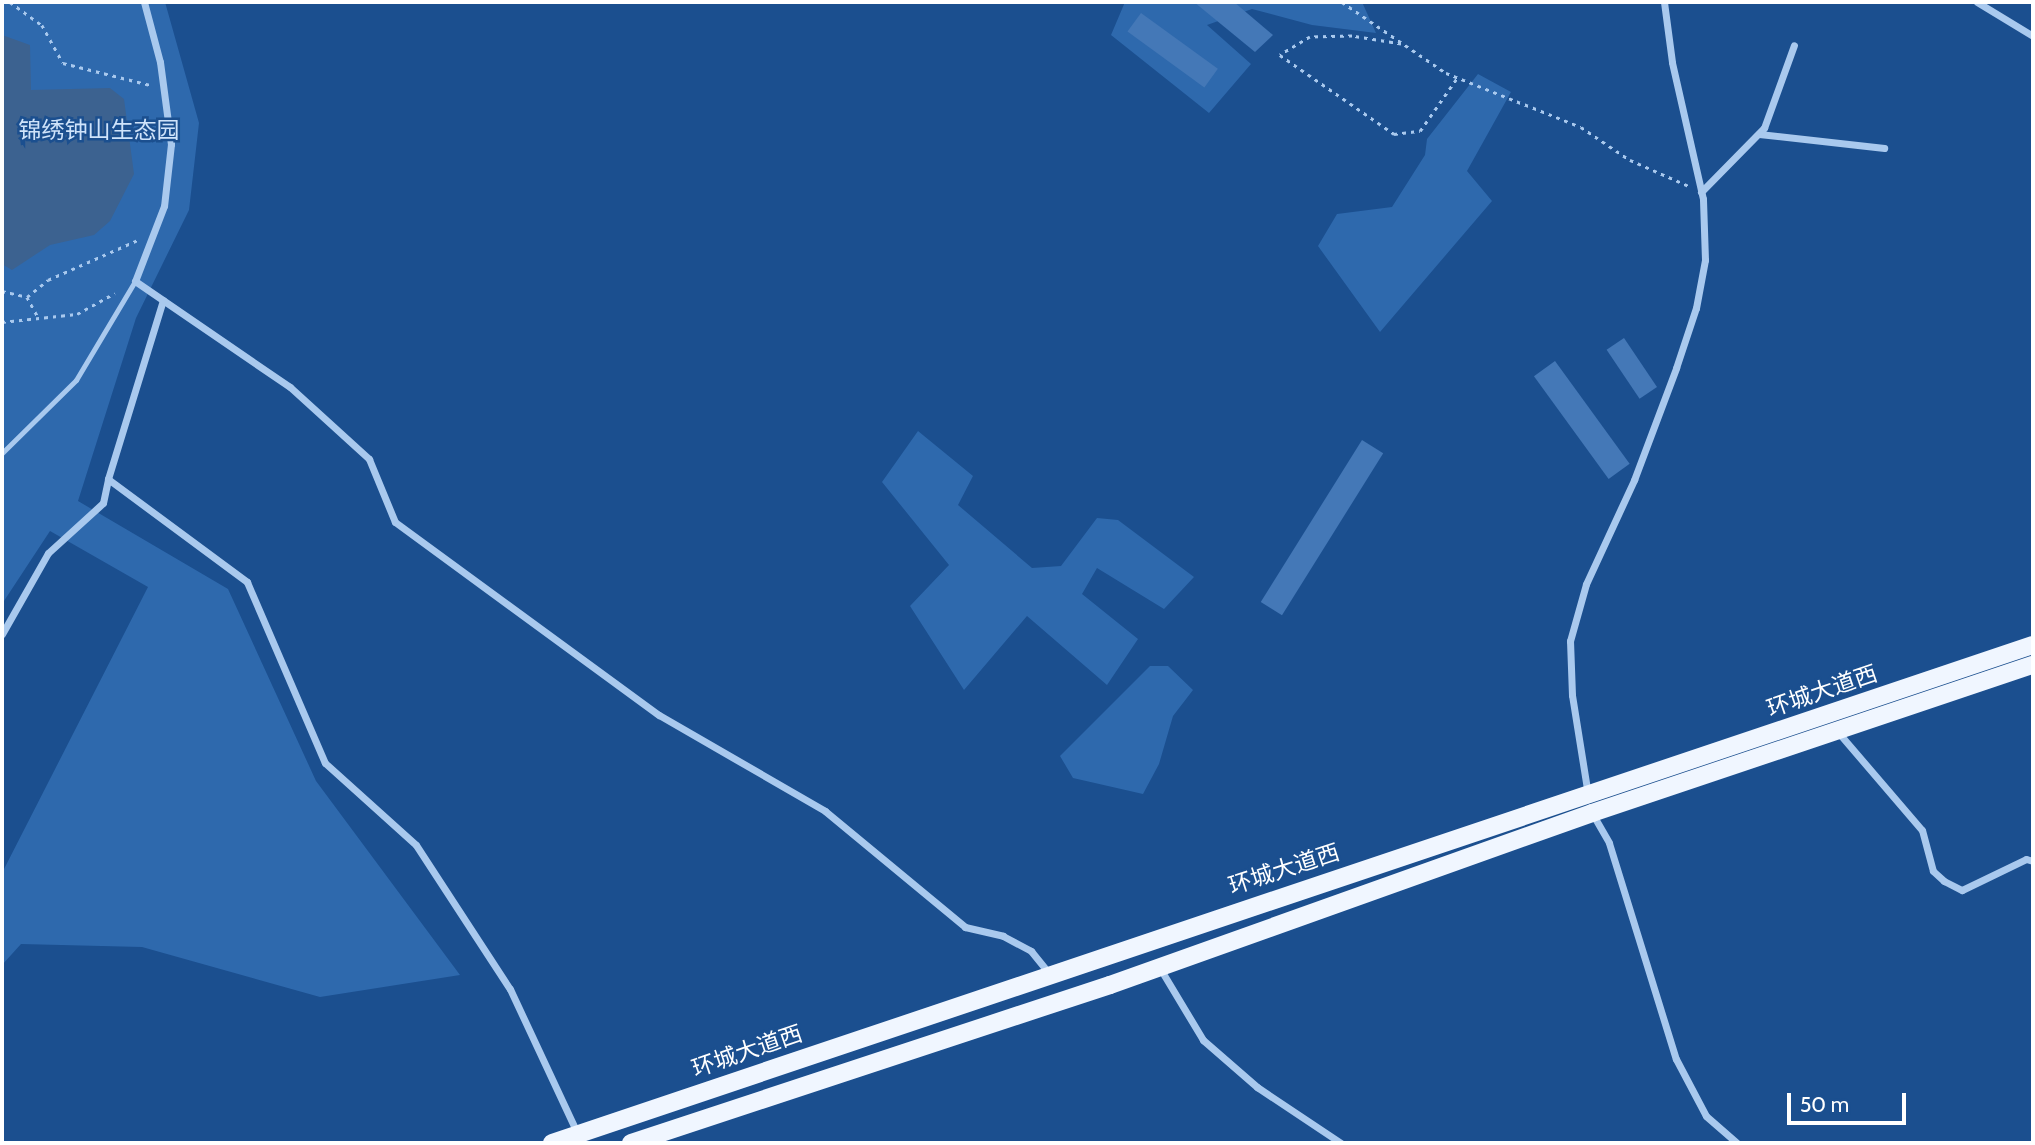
<!DOCTYPE html>
<meta charset="utf-8">
<style>
body{margin:0}
#map{position:relative;width:2035px;height:1145px;overflow:hidden;background:#1b4f8f;font-family:Cabin,"Noto Sans SC",sans-serif}
div>[style]{position:absolute}
.green>*{inset:0;background:#2e69ad}
.water>*{inset:0;background:#3c6290}
.building>*{inset:0;background:#4478b7;transform-origin:0 0}
.path>*{height:2.5px;margin-top:-1.25px;transform-origin:0;background:repeating-linear-gradient(90deg,#a9c9ee 0 3.5px,transparent 0 8.5px)}
.lane>*{height:5px;margin:-2.5px;padding:0 2.5px;transform-origin:2.5px;border-radius:2.5px;background:#a9c9ee}
.street>*{height:7px;margin:-3.5px;padding:0 3.5px;transform-origin:3.5px;border-radius:3.5px;background:#a9c9ee}
.primary>*{height:18px;margin:-9px;padding:0 9px;transform-origin:9px;border-radius:9px;background:#f0f6ff}
span{translate:-50% -50%;white-space:nowrap;text-align:center;line-height:1.15;-webkit-text-stroke:5px #1b4f8f;paint-order:stroke}
.park-label{font-size:23px;color:#cfe3fa}
.street-label{font-size:23px;color:#fff}
.frame{position:absolute;inset:0;border:4px solid #fff;pointer-events:none}
.scale{position:absolute;left:1787px;top:1093px;width:119px;height:32px;box-sizing:border-box;border:4px solid #fff;border-top:0;padding-left:9px;font-size:21px;line-height:24px;white-space:nowrap;color:#fff;-webkit-text-stroke:5px #1b4f8f;paint-order:stroke}
</style>
<div id="map">
<div class="green">
<div style="clip-path:polygon(2px 2px,165px 2px,199px 123px,189px 210px,136px 318px,78px 501px,228px 589px,316px 781px,460px 975px,320px 997px,142px 947px,21px 944px,2px 965px,2px 873px,148px 587px,50px 531px,2px 604px)"></div>
<div style="clip-path:polygon(1125px 2px,1362px 2px,1376px 33px,1312px 25px,1252px 9px,1207px 25px,1251px 64px,1209px 113px,1111px 35px)"></div>
<div style="clip-path:polygon(1478px 74px,1511px 92px,1467px 171px,1492px 201px,1380px 332px,1318px 246px,1337px 214px,1392px 207px,1425px 155px,1427px 139px)"></div>
<div style="clip-path:polygon(918px 431px,973px 476px,958px 505px,1032px 568px,1061px 566px,1097px 518px,1118px 520px,1194px 577px,1164px 609px,1097px 568px,1082px 594px,1138px 639px,1107px 685px,1027px 616px,964px 690px,910px 606px,949px 565px,882px 482px)"></div>
<div style="clip-path:polygon(1150px 666px,1168px 666px,1193px 690px,1173px 716px,1159px 764px,1143px 794px,1073px 778px,1060px 756px)"></div>
</div>
<div class="water">
<div style="clip-path:polygon(2px 35px,30px 45px,31px 90px,110px 88px,124px 99px,134px 174px,110px 221px,94px 235px,50px 245px,12px 270px,2px 264px)"></div>
</div>
<div class="building">
<div style="clip-path:polygon(1194px 2px,1234px 2px,1273px 35px,1255px 52px)"></div>
<div style="left:1141px;top:13px;width:95px;height:23px;rotate:36deg"></div>
<div style="left:1624px;top:338px;width:59px;height:21px;rotate:56deg"></div>
<div style="left:1555px;top:361px;width:127px;height:26px;rotate:54deg"></div>
<div style="left:1362px;top:440px;width:25px;height:191px;rotate:32deg"></div>
</div>
<div class="path">
<div style="left:10px;top:2px;width:39px;rotate:36deg"></div>
<div style="left:42px;top:25px;width:43px;rotate:61.1deg"></div>
<div style="left:63px;top:63px;width:90px;rotate:14.2deg"></div>
<div style="left:1342px;top:2px;width:126px;rotate:34.3deg"></div>
<div style="left:1446px;top:73px;width:145px;rotate:21.8deg"></div>
<div style="left:1581px;top:127px;width:59px;rotate:34deg"></div>
<div style="left:1630px;top:160px;width:64px;rotate:23.8deg"></div>
<div style="left:1401px;top:44px;width:50px;rotate:-170.7deg"></div>
<div style="left:1352px;top:36px;width:42px;rotate:178.6deg"></div>
<div style="left:1310px;top:37px;width:35px;rotate:149deg"></div>
<div style="left:1280px;top:55px;width:139px;rotate:34.7deg"></div>
<div style="left:1394px;top:134px;width:26px;rotate:-7deg"></div>
<div style="left:1420px;top:131px;width:65px;rotate:-55.1deg"></div>
<div style="left:2px;top:291px;width:26px;rotate:13deg"></div>
<div style="left:27px;top:297px;width:27px;rotate:-39deg"></div>
<div style="left:48px;top:280px;width:101px;rotate:-24deg"></div>
<div style="left:27px;top:297px;width:25px;rotate:61deg"></div>
<div style="left:2px;top:322px;width:75px;rotate:-6.1deg"></div>
<div style="left:77px;top:314px;width:43px;rotate:-28.9deg"></div>
</div>
<div class="lane">
<div style="left:2px;top:453px;width:104px;rotate:-44.6deg"></div>
<div style="left:76px;top:380px;width:115px;rotate:-59.2deg"></div>
</div>
<div class="street">
<div style="left:144px;top:2px;width:62px;rotate:75.1deg"></div>
<div style="left:160px;top:62px;width:83px;rotate:82.4deg"></div>
<div style="left:171px;top:144px;width:62px;rotate:96.4deg"></div>
<div style="left:164px;top:206px;width:80px;rotate:111.1deg"></div>
<div style="left:135px;top:281px;width:188px;rotate:34.4deg"></div>
<div style="left:290px;top:387px;width:107px;rotate:42.3deg"></div>
<div style="left:369px;top:459px;width:68px;rotate:67.6deg"></div>
<div style="left:395px;top:522px;width:327px;rotate:36.2deg"></div>
<div style="left:659px;top:715px;width:192px;rotate:30deg"></div>
<div style="left:825px;top:811px;width:182px;rotate:39.6deg"></div>
<div style="left:965px;top:927px;width:39px;rotate:13deg"></div>
<div style="left:1003px;top:936px;width:32px;rotate:28deg"></div>
<div style="left:1031px;top:951px;width:28px;rotate:51deg"></div>
<div style="left:1977px;top:2px;width:66px;rotate:31.3deg"></div>
<div style="left:1759px;top:134px;width:126px;rotate:6.4deg"></div>
<div style="left:1701px;top:192px;width:90px;rotate:-45.5deg"></div>
<div style="left:1764px;top:128px;width:88px;rotate:-70.1deg"></div>
<div style="left:163px;top:300px;width:187px;rotate:107.1deg"></div>
<div style="left:108px;top:479px;width:173px;rotate:36.5deg"></div>
<div style="left:247px;top:582px;width:197px;rotate:66.7deg"></div>
<div style="left:325px;top:763px;width:122px;rotate:42deg"></div>
<div style="left:416px;top:845px;width:172px;rotate:56.9deg"></div>
<div style="left:510px;top:989px;width:159px;rotate:65deg"></div>
<div style="left:2px;top:634px;width:93px;rotate:-60.4deg"></div>
<div style="left:48px;top:553px;width:74px;rotate:-42.3deg"></div>
<div style="left:103px;top:503px;width:25px;rotate:-78deg"></div>
<div style="left:1837px;top:731px;width:130px;rotate:49.4deg"></div>
<div style="left:1922px;top:830px;width:42px;rotate:75deg"></div>
<div style="left:1933px;top:871px;width:15px;rotate:42deg"></div>
<div style="left:1944px;top:881px;width:20px;rotate:27deg"></div>
<div style="left:1962px;top:890px;width:71px;rotate:-25.8deg"></div>
<div style="left:2026px;top:859px;width:7px;rotate:16deg"></div>
<div style="left:1588px;top:795px;width:101px;rotate:-99.1deg"></div>
<div style="left:1572px;top:695px;width:54px;rotate:-92.1deg"></div>
<div style="left:1570px;top:641px;width:59px;rotate:-74.3deg"></div>
<div style="left:1586px;top:584px;width:115px;rotate:-65.2deg"></div>
<div style="left:1634px;top:480px;width:120px;rotate:-69.4deg"></div>
<div style="left:1676px;top:368px;width:63px;rotate:-71.6deg"></div>
<div style="left:1696px;top:308px;width:49px;rotate:-79.4deg"></div>
<div style="left:1705px;top:260px;width:61px;rotate:-91.9deg"></div>
<div style="left:1703px;top:199px;width:140px;rotate:-102.8deg"></div>
<div style="left:1672px;top:62px;width:61px;rotate:-97.6deg"></div>
<div style="left:1592px;top:813px;width:34px;rotate:60deg"></div>
<div style="left:1609px;top:843px;width:226px;rotate:72.8deg"></div>
<div style="left:1676px;top:1059px;width:64px;rotate:62.2deg"></div>
<div style="left:1706px;top:1116px;width:41px;rotate:41.1deg"></div>
<div style="left:1161px;top:970px;width:82px;rotate:59deg"></div>
<div style="left:1203px;top:1040px;width:72px;rotate:41deg"></div>
<div style="left:1257px;top:1087px;width:101px;rotate:33.7deg"></div>
</div>
<div class="primary">
<div style="left:552px;top:1143px;width:1562px;rotate:-18.59deg"></div>
<div style="left:631px;top:1143px;width:504px;rotate:-18.26deg"></div>
<div style="left:1110px;top:985px;width:512px;rotate:-19.64deg"></div>
<div style="left:1592px;top:813px;width:465px;rotate:-18.6deg"></div>
</div>
<div class="park-label">
<span style="left:99px;top:130px">锦绣钟山生态园</span>
</div>
<div class="street-label">
<span style="left:1822px;top:691px;rotate:-19deg">环城大道西</span>
<span style="left:1284px;top:869px;rotate:-18deg">环城大道西</span>
<span style="left:747px;top:1051px;rotate:-19deg">环城大道西</span>
</div>
<div class="frame"></div>
<div class="scale">50 m</div>
</div>
